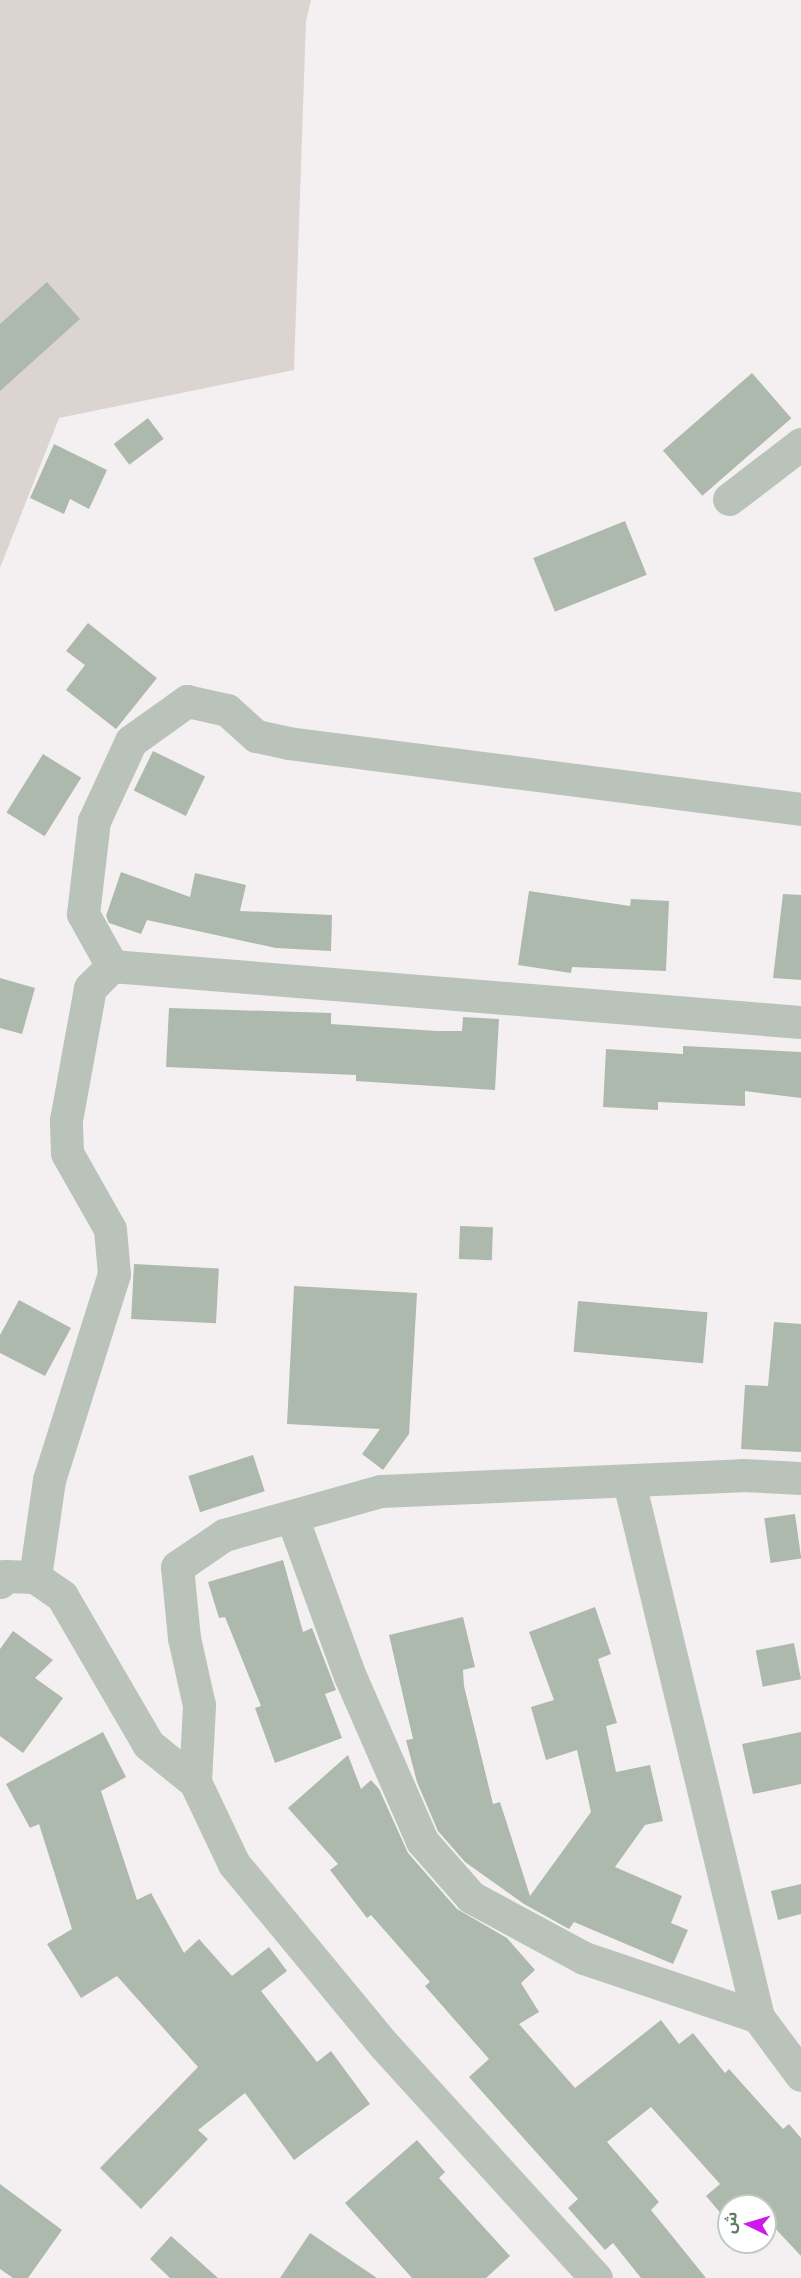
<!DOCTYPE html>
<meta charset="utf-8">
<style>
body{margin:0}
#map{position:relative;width:801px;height:2278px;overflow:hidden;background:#f4f0f2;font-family:"Roboto Condensed","Noto Sans Arabic",sans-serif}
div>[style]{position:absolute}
.green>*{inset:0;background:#dcd4d1}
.building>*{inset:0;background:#adb9ad;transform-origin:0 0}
.street>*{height:33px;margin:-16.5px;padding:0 16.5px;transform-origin:16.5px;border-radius:16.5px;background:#bac3ba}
span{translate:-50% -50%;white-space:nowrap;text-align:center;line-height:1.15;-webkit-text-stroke:6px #fff;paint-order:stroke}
.north{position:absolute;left:717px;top:2194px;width:60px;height:60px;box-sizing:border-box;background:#fff;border:2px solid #bfcbbf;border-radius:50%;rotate:275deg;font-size:16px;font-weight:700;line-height:24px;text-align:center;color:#5e7d60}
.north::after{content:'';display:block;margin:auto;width:21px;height:27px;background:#cd19ec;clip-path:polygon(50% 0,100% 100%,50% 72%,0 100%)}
</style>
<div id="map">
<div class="green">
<div style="clip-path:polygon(0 0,311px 0,306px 21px,294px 370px,59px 418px,0 568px)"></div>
</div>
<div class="building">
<div style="clip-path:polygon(47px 282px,80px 319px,0 391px,0 324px)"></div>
<div style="left:752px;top:373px;width:60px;height:118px;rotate:49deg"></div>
<div style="left:148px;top:418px;width:26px;height:43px;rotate:53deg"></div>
<div style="clip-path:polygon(54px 444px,107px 470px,89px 509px,70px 499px,64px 514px,30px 498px)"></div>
<div style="left:625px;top:521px;width:58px;height:99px;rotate:68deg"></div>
<div style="clip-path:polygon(88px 623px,157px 678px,116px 729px,66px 690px,85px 665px,66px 651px)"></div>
<div style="left:153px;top:751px;width:58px;height:44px;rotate:26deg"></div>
<div style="left:43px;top:754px;width:45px;height:69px;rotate:32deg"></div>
<div style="clip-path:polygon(121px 872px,190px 897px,195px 873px,246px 885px,240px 911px,332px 915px,331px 951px,276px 948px,147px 920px,141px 934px,109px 923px,106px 916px)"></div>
<div style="clip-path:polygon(529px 891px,630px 906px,631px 899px,669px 901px,666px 971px,572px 967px,571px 973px,518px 965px)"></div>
<div style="clip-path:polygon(783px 894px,801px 895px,801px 980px,773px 978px)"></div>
<div style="clip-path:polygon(0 978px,35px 988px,22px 1034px,0 1028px)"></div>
<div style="clip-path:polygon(169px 1008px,331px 1013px,331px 1024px,437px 1031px,462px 1031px,463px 1017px,499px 1019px,495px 1090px,356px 1081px,356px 1075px,166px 1067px)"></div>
<div style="clip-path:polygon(683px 1046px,801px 1052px,801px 1098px,745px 1091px,745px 1106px,658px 1102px,658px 1110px,603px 1107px,606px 1049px,683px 1054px)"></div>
<div style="left:460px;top:1226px;width:33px;height:33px;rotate:2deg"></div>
<div style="left:134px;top:1264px;width:85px;height:55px;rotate:3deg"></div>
<div style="clip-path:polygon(294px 1286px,417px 1293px,409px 1434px,383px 1470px,362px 1454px,380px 1429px,287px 1424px)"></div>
<div style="clip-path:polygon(19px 1300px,71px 1328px,45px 1376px,0 1353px,0 1335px)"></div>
<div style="left:578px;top:1301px;width:130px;height:51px;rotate:5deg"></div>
<div style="clip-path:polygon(774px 1322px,801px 1324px,801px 1452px,741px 1449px,745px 1385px,768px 1386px)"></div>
<div style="left:253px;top:1455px;width:38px;height:68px;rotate:72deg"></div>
<div style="left:795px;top:1514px;width:45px;height:31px;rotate:82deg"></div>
<div style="clip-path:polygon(283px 1560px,303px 1632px,312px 1628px,336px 1690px,325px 1694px,342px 1738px,275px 1763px,255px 1708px,261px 1706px,225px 1617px,219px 1618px,208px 1582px)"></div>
<div style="clip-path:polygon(595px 1607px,611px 1654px,598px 1659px,617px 1723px,606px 1726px,616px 1772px,650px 1765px,663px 1821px,645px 1825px,615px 1867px,682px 1896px,671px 1923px,688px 1930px,673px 1964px,574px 1922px,569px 1929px,524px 1904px,465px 1862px,438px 1831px,417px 1782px,406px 1740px,413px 1739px,389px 1635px,463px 1617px,475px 1667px,463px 1670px,464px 1686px,493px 1804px,500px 1802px,530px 1896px,591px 1812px,577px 1750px,546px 1760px,531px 1707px,554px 1700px,529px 1632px)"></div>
<div style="clip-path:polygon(13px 1631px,53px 1660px,35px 1678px,63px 1698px,23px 1753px,0 1736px,0 1649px)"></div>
<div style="left:794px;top:1643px;width:37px;height:39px;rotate:79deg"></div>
<div style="clip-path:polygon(103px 1732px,126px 1777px,101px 1791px,137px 1900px,151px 1893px,184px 1953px,199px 1939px,232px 1976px,269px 1947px,287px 1971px,261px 1991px,317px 2062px,331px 2051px,370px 2104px,294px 2160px,245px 2093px,198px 2130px,208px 2139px,141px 2209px,100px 2168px,198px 2067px,117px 1976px,81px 1998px,47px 1944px,72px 1929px,39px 1824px,30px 1828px,6px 1784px)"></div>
<div style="clip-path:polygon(801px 1732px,801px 1784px,753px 1794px,742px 1744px)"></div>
<div style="clip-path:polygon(348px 1755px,361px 1789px,371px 1780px,379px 1789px,408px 1853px,457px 1909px,507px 1938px,535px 1970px,521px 1983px,539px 2012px,519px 2024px,575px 2088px,661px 2020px,679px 2044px,693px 2033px,725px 2073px,729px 2069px,783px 2129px,789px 2124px,801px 2138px,801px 2256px,772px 2225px,765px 2232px,765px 2206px,729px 2206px,729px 2223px,706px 2196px,720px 2184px,651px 2107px,607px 2142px,659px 2202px,651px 2210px,706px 2278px,641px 2278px,613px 2243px,605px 2250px,568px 2208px,578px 2199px,469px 2077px,489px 2059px,425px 1986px,430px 1982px,371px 1915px,367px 1918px,330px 1870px,338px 1864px,288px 1808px)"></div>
<div style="clip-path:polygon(801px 1884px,801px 1914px,778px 1920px,771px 1891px)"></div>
<div style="clip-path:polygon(417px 2140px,445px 2172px,439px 2178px,510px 2256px,486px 2278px,412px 2278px,345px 2203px)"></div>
<div style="clip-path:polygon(0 2184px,62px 2230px,28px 2278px,13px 2278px,0 2269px)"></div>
<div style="clip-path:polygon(310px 2233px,377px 2278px,280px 2278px)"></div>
<div style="clip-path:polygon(171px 2236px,218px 2278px,170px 2278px,150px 2259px)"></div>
</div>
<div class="street">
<div style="left:729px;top:499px;width:91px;rotate:-37.4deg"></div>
<div style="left:112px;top:966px;width:60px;rotate:-119.1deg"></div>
<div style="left:83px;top:914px;width:94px;rotate:-83.3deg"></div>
<div style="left:94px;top:821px;width:88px;rotate:-65.2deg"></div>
<div style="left:131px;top:741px;width:69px;rotate:-35.5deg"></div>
<div style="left:187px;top:701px;width:41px;rotate:12.7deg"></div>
<div style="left:227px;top:710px;width:39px;rotate:42deg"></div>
<div style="left:256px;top:736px;width:33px;rotate:12deg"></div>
<div style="left:288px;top:743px;width:517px;rotate:7.33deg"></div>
<div style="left:629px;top:1482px;width:550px;rotate:76.44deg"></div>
<div style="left:292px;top:1517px;width:169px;rotate:70deg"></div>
<div style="left:350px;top:1676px;width:180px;rotate:66.4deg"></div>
<div style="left:422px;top:1841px;width:74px;rotate:48.8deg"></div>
<div style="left:471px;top:1897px;width:128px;rotate:28.4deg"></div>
<div style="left:584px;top:1958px;width:184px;rotate:18.7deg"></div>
<div style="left:758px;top:2017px;width:72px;rotate:53.4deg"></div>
<div style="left:35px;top:1577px;width:98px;rotate:-81.8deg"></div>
<div style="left:49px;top:1480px;width:216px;rotate:-72.5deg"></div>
<div style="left:114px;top:1274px;width:45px;rotate:-95.1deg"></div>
<div style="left:110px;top:1229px;width:87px;rotate:-119.5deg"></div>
<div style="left:67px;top:1153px;width:33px;rotate:-92deg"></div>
<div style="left:66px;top:1120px;width:134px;rotate:-79.7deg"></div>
<div style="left:90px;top:988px;width:31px;rotate:-45deg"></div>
<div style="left:112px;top:966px;width:691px;rotate:4.65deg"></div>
<div style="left:0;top:1582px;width:7px;rotate:-56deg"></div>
<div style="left:4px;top:1576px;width:31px;rotate:2deg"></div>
<div style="left:35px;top:1577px;width:33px;rotate:35deg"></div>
<div style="left:62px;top:1596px;width:171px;rotate:59.8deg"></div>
<div style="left:148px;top:1744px;width:60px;rotate:39deg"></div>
<div style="left:596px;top:2278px;width:316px;rotate:-132.3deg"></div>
<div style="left:383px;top:2044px;width:234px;rotate:-129.6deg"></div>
<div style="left:234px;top:1864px;width:91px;rotate:-115.4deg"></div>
<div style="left:195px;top:1782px;width:77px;rotate:-87deg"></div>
<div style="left:199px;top:1705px;width:69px;rotate:-102.6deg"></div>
<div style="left:184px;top:1638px;width:71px;rotate:-95.6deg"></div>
<div style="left:177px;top:1567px;width:57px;rotate:-34.2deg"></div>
<div style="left:224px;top:1535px;width:163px;rotate:-15.7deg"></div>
<div style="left:381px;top:1491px;width:361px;rotate:-2.5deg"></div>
<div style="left:742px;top:1475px;width:59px;rotate:2.9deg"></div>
</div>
<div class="north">ش</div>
</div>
